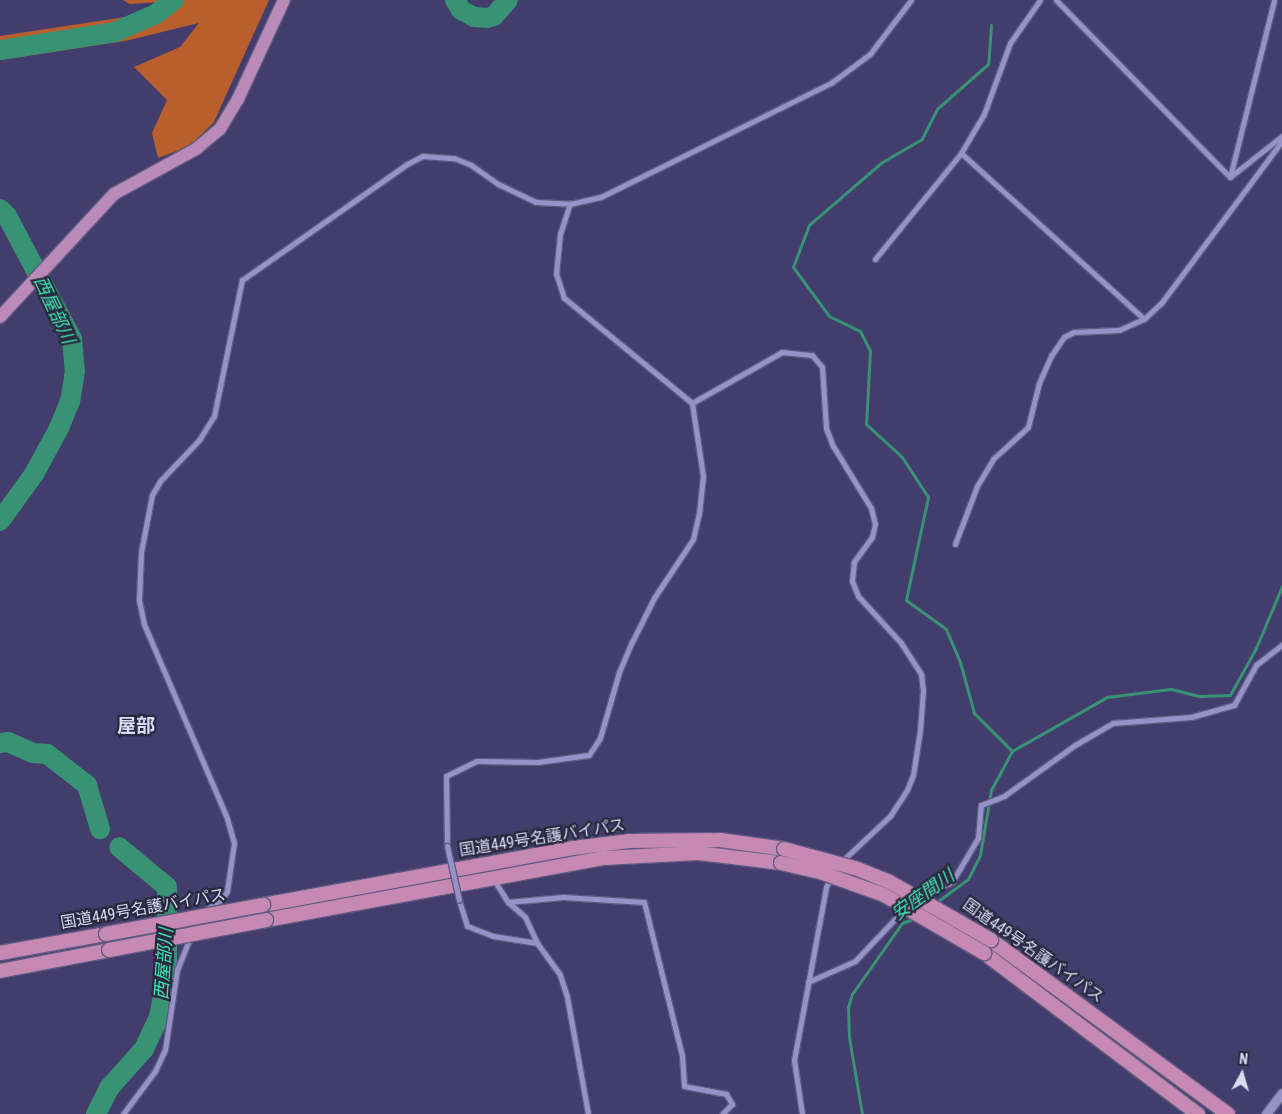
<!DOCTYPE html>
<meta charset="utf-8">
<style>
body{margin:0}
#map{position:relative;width:1282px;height:1114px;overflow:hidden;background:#423d6c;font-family:"Roboto Condensed","Noto Sans JP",sans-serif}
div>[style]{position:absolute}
.forest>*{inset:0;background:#b95f2d}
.stream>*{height:3px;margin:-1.5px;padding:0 1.5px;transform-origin:1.5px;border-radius:1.5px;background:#389374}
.river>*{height:20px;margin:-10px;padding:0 10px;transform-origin:10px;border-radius:10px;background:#389374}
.roads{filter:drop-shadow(1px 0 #5e5a81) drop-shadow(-1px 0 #5e5a81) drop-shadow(0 1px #5e5a81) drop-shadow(0 -1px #5e5a81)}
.minor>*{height:5px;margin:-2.5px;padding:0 2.5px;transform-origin:2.5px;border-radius:2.5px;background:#9692c8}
.tertiary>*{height:9px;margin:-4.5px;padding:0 4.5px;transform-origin:4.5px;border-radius:4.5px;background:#9692c8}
.primary>*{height:12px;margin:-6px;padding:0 6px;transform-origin:6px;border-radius:6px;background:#ba8bb8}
.trunk>*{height:14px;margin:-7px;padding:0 7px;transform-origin:7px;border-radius:7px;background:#c689b3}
.bridges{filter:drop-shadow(1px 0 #5e5a81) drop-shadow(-1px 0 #5e5a81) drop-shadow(0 1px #5e5a81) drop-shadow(0 -1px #5e5a81)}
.minor-bridge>*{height:5px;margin:-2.5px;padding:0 2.5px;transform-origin:2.5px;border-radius:2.5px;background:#9692c8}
.trunk-bridge>*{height:14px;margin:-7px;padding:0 7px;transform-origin:7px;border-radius:7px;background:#c689b3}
span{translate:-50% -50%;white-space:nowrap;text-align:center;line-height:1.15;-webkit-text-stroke:4.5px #2a283e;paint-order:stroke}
.street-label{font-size:16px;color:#dbdaf7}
.water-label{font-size:18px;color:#3de8b4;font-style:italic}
.quarter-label{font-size:19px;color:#dbdaf7;font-weight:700}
.north{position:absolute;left:1217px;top:1049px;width:50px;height:50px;-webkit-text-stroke:4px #2a283e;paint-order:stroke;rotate:6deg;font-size:14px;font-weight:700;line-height:20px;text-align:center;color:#dbdaf7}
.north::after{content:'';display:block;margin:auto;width:18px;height:22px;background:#dbdaf7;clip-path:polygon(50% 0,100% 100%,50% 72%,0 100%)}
</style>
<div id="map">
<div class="forest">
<div style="clip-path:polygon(123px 0,269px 0,214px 122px,190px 146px,158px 158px,152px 133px,167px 100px,134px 67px,180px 47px,199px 23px,125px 41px,0 60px,0 36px,132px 16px,161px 2px,130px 4px)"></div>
</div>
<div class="stream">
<div style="left:991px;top:25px;width:39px;rotate:94deg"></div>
<div style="left:988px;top:64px;width:68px;rotate:138.6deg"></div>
<div style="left:937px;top:109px;width:34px;rotate:117deg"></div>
<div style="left:922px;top:139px;width:46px;rotate:150.1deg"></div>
<div style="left:882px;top:162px;width:96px;rotate:139.2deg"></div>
<div style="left:809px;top:225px;width:45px;rotate:110.9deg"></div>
<div style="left:793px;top:267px;width:61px;rotate:53.7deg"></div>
<div style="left:829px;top:316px;width:34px;rotate:26deg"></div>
<div style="left:860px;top:331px;width:22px;rotate:63deg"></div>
<div style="left:870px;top:351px;width:73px;rotate:93.1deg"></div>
<div style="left:866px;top:424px;width:49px;rotate:42.5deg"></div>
<div style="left:902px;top:457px;width:48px;rotate:57deg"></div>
<div style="left:928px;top:497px;width:105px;rotate:102.1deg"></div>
<div style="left:906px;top:600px;width:49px;rotate:35.9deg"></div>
<div style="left:946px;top:629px;width:36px;rotate:67deg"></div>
<div style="left:960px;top:662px;width:53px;rotate:74.6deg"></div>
<div style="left:974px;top:713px;width:54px;rotate:45deg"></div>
<div style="left:1012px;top:751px;width:109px;rotate:-29.6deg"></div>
<div style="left:1107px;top:697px;width:64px;rotate:-7.1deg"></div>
<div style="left:1171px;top:689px;width:30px;rotate:14deg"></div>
<div style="left:1200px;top:696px;width:30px;rotate:-2deg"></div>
<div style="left:1230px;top:695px;width:54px;rotate:-61deg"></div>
<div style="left:1256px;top:648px;width:67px;rotate:-67.2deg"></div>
<div style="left:934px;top:904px;width:42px;rotate:-36.3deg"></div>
<div style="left:968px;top:879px;width:27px;rotate:-63deg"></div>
<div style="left:980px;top:855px;width:66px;rotate:-80.4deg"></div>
<div style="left:991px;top:790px;width:44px;rotate:-61.7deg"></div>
<div style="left:862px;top:1114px;width:78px;rotate:-99.6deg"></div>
<div style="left:849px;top:1037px;width:30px;rotate:-92deg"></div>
<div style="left:848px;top:1007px;width:14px;rotate:-73deg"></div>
<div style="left:852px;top:994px;width:87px;rotate:-54.8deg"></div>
<div style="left:902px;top:923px;width:14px;rotate:-21deg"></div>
</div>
<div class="river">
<div style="left:455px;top:0;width:12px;rotate:59deg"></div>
<div style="left:461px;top:10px;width:15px;rotate:28deg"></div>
<div style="left:474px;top:17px;width:13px;rotate:4deg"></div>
<div style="left:487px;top:18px;width:7px;rotate:-16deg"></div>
<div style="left:494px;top:16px;width:21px;rotate:-49deg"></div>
<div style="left:0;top:50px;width:116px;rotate:-8.9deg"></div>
<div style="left:115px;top:32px;width:45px;rotate:-23.7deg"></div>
<div style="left:156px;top:14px;width:23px;rotate:-38deg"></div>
<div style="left:0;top:209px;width:10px;rotate:45deg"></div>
<div style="left:7px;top:216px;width:139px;rotate:62.1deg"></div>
<div style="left:72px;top:339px;width:32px;rotate:85deg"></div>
<div style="left:75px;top:371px;width:30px;rotate:99deg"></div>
<div style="left:70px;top:401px;width:29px;rotate:112deg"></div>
<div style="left:59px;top:428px;width:52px;rotate:118.5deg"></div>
<div style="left:34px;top:474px;width:58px;rotate:125.9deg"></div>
<div style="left:0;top:743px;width:8px;rotate:-7deg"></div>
<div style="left:8px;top:742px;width:27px;rotate:24deg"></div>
<div style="left:33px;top:753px;width:14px;rotate:4deg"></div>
<div style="left:47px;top:754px;width:51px;rotate:37.8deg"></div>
<div style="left:87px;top:785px;width:46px;rotate:73.5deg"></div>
<div style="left:96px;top:1114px;width:29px;rotate:-63deg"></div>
<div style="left:109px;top:1088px;width:52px;rotate:-48.1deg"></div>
<div style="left:144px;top:1049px;width:35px;rotate:-65deg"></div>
<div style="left:159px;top:1017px;width:42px;rotate:-79deg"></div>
<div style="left:167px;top:976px;width:89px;rotate:-90deg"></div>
<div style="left:167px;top:887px;width:62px;rotate:-140.2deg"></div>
</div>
<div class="roads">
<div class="minor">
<div style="left:1056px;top:0;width:248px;rotate:45.5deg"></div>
<div style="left:961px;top:153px;width:247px;rotate:42.2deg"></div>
<div style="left:1230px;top:177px;width:182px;rotate:-76deg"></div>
<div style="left:1230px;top:177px;width:66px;rotate:-38.3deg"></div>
<div style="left:875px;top:259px;width:136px;rotate:-50.9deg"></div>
<div style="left:961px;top:153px;width:45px;rotate:-59.5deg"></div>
<div style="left:984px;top:114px;width:76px;rotate:-69.9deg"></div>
<div style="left:1010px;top:43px;width:52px;rotate:-55.1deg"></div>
<div style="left:692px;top:403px;width:103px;rotate:-29.5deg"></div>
<div style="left:782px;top:352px;width:30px;rotate:6deg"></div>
<div style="left:812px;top:355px;width:16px;rotate:50deg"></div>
<div style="left:822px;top:367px;width:61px;rotate:86.2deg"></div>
<div style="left:826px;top:428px;width:19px;rotate:69deg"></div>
<div style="left:833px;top:446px;width:73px;rotate:58.5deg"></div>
<div style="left:871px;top:508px;width:16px;rotate:76deg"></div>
<div style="left:875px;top:524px;width:13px;rotate:103deg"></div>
<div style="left:872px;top:537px;width:31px;rotate:126deg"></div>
<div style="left:854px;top:562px;width:19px;rotate:96deg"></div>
<div style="left:852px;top:581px;width:16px;rotate:68deg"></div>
<div style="left:858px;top:596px;width:64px;rotate:47.5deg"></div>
<div style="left:901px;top:643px;width:37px;rotate:57deg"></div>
<div style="left:921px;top:674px;width:16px;rotate:83deg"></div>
<div style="left:923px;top:690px;width:40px;rotate:94.3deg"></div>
<div style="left:920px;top:730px;width:46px;rotate:98.8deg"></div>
<div style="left:913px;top:775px;width:16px;rotate:112deg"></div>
<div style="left:907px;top:790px;width:30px;rotate:123deg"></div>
<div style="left:891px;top:815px;width:69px;rotate:136.8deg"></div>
<div style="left:955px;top:544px;width:62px;rotate:-69.2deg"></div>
<div style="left:977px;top:486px;width:31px;rotate:-59deg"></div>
<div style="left:993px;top:459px;width:47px;rotate:-42.4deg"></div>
<div style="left:1028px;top:427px;width:45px;rotate:-76deg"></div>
<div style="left:1039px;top:383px;width:30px;rotate:-66deg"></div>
<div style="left:1051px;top:356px;width:23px;rotate:-56deg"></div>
<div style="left:1064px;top:337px;width:11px;rotate:-27deg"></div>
<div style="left:1074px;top:332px;width:45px;rotate:-2.5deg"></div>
<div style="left:1119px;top:330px;width:27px;rotate:-24deg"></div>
<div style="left:1144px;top:319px;width:25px;rotate:-43deg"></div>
<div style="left:1162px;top:302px;width:201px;rotate:-53.3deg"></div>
<div style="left:447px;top:846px;width:70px;rotate:-90.8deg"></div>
<div style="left:446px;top:776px;width:34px;rotate:-26deg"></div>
<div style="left:477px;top:761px;width:61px;rotate:0.9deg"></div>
<div style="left:538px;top:762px;width:51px;rotate:-7.8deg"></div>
<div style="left:589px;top:755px;width:20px;rotate:-57deg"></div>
<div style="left:600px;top:738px;width:69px;rotate:-73.9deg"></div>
<div style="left:619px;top:672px;width:33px;rotate:-67deg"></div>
<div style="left:632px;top:642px;width:49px;rotate:-63.4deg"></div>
<div style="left:654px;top:598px;width:71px;rotate:-56.5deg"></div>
<div style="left:693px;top:539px;width:26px;rotate:-77deg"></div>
<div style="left:699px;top:514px;width:38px;rotate:-84deg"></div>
<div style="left:703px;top:476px;width:74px;rotate:-98.6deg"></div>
<div style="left:692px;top:403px;width:166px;rotate:-140.6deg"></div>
<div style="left:564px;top:298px;width:25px;rotate:-108deg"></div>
<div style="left:556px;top:274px;width:40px;rotate:-84.3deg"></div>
<div style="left:560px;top:234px;width:32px;rotate:-72deg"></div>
<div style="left:494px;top:880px;width:26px;rotate:58deg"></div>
<div style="left:508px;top:902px;width:23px;rotate:41deg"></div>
<div style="left:525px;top:917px;width:29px;rotate:65deg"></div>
<div style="left:459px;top:900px;width:27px;rotate:73deg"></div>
<div style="left:467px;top:926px;width:28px;rotate:21deg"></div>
<div style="left:493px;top:936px;width:45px;rotate:9deg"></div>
<div style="left:537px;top:943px;width:39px;rotate:54deg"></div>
<div style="left:560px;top:975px;width:23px;rotate:72deg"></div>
<div style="left:567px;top:997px;width:119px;rotate:79.8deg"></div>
<div style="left:508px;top:902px;width:55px;rotate:-5.2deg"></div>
<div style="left:563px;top:897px;width:81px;rotate:3.5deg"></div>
<div style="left:644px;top:902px;width:159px;rotate:76.1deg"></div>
<div style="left:682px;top:1056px;width:30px;rotate:86deg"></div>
<div style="left:684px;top:1086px;width:43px;rotate:10.8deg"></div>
<div style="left:726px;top:1094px;width:12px;rotate:59deg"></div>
<div style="left:732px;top:1104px;width:14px;rotate:135deg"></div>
<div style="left:204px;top:911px;width:23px;rotate:-34deg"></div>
<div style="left:223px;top:898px;width:8px;rotate:-60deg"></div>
<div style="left:227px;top:891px;width:49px;rotate:-81.7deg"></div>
<div style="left:234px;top:843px;width:26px;rotate:-106deg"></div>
<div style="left:227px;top:818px;width:211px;rotate:-113.2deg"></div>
<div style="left:144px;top:624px;width:25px;rotate:-102deg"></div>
<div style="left:139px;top:600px;width:48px;rotate:-87.6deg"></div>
<div style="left:141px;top:552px;width:58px;rotate:-79.1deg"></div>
<div style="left:152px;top:495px;width:16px;rotate:-60deg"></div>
<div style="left:160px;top:481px;width:57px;rotate:-46.4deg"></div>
<div style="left:199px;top:440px;width:28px;rotate:-58deg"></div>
<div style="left:214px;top:416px;width:139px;rotate:-78.4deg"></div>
<div style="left:242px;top:280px;width:202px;rotate:-35.1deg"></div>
<div style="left:407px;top:164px;width:18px;rotate:-27deg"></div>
<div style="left:423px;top:156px;width:31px;rotate:4deg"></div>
<div style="left:454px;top:158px;width:18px;rotate:22deg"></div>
<div style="left:471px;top:165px;width:33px;rotate:35deg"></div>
<div style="left:498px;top:184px;width:42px;rotate:25.3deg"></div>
<div style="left:536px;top:202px;width:34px;rotate:3deg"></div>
<div style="left:570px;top:204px;width:32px;rotate:-13deg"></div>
<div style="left:601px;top:197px;width:257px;rotate:-26.4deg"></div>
<div style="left:831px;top:83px;width:49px;rotate:-36.6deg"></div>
<div style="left:870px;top:54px;width:68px;rotate:-52.8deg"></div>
<div style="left:808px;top:982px;width:51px;rotate:-24.1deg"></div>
<div style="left:855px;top:961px;width:81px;rotate:-46.5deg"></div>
<div style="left:911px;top:902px;width:16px;rotate:-35deg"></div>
<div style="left:924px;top:893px;width:30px;rotate:-21deg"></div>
<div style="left:952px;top:882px;width:51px;rotate:-59.4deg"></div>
<div style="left:978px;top:838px;width:33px;rotate:-85deg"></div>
<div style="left:981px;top:805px;width:25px;rotate:-21deg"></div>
<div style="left:1004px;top:796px;width:87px;rotate:-35.7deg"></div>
<div style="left:1075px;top:745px;width:44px;rotate:-30.1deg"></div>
<div style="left:1113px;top:723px;width:78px;rotate:-4.4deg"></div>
<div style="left:1191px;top:717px;width:45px;rotate:-15.6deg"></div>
<div style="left:1234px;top:705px;width:46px;rotate:-61.2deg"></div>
<div style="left:1256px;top:665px;width:33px;rotate:-38deg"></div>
<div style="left:123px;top:1114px;width:54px;rotate:-53.3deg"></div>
<div style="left:155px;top:1071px;width:23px;rotate:-65deg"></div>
<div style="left:165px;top:1050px;width:81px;rotate:-81.5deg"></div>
<div style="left:177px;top:970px;width:54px;rotate:-68.2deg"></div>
<div style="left:802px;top:1114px;width:55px;rotate:-98.4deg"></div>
<div style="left:794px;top:1060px;width:176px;rotate:-79.5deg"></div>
<div style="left:826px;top:887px;width:11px;rotate:-63deg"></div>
</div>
<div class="tertiary">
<div style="left:1266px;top:1114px;width:26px;rotate:-53deg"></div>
</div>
<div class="primary">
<div style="left:0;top:317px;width:168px;rotate:-47.2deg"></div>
<div style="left:114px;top:194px;width:94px;rotate:-28.8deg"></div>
<div style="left:196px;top:149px;width:31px;rotate:-40deg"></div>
<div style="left:220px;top:129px;width:35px;rotate:-59deg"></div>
<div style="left:238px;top:99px;width:109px;rotate:-65.1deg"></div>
</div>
<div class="trunk">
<div style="left:263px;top:905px;width:315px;rotate:-10.4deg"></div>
<div style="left:573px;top:848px;width:56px;rotate:-7.1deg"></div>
<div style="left:629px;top:841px;width:91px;rotate:-0.6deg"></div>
<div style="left:720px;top:840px;width:65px;rotate:8deg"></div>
<div style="left:266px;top:920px;width:344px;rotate:-10.4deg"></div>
<div style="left:604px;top:858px;width:94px;rotate:-3deg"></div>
<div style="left:698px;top:853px;width:84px;rotate:6.9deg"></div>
<div style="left:991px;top:940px;width:294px;rotate:36.3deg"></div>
<div style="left:0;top:953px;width:108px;rotate:-10.2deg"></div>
<div style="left:984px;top:953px;width:268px;rotate:37deg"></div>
<div style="left:0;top:971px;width:111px;rotate:-10.9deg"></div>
</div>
</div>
<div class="bridges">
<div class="minor-bridge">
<div style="left:447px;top:846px;width:55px;rotate:77.5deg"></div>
</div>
<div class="trunk-bridge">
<div style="left:784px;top:849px;width:73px;rotate:15deg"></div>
<div style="left:855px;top:868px;width:35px;rotate:22deg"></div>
<div style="left:888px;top:881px;width:119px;rotate:29.8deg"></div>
<div style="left:781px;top:863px;width:37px;rotate:13deg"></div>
<div style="left:817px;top:871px;width:71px;rotate:19.7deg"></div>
<div style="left:884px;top:895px;width:116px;rotate:30.1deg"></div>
<div style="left:106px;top:934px;width:160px;rotate:-10.5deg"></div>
<div style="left:109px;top:950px;width:160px;rotate:-10.8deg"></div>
</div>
</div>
<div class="street-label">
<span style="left:542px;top:838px;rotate:-9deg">国道449号名護バイパス</span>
<span style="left:143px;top:909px;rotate:-10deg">国道449号名護バイパス</span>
<span style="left:1033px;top:951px;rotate:35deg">国道449号名護バイパス</span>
</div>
<div class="water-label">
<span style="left:54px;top:310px;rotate:65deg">西屋部川</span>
<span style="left:923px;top:895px;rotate:-36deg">安座間川</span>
<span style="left:164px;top:964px;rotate:-86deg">西屋部川</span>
</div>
<div class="quarter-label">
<span style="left:136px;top:726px">屋部</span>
</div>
<div class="north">N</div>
</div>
